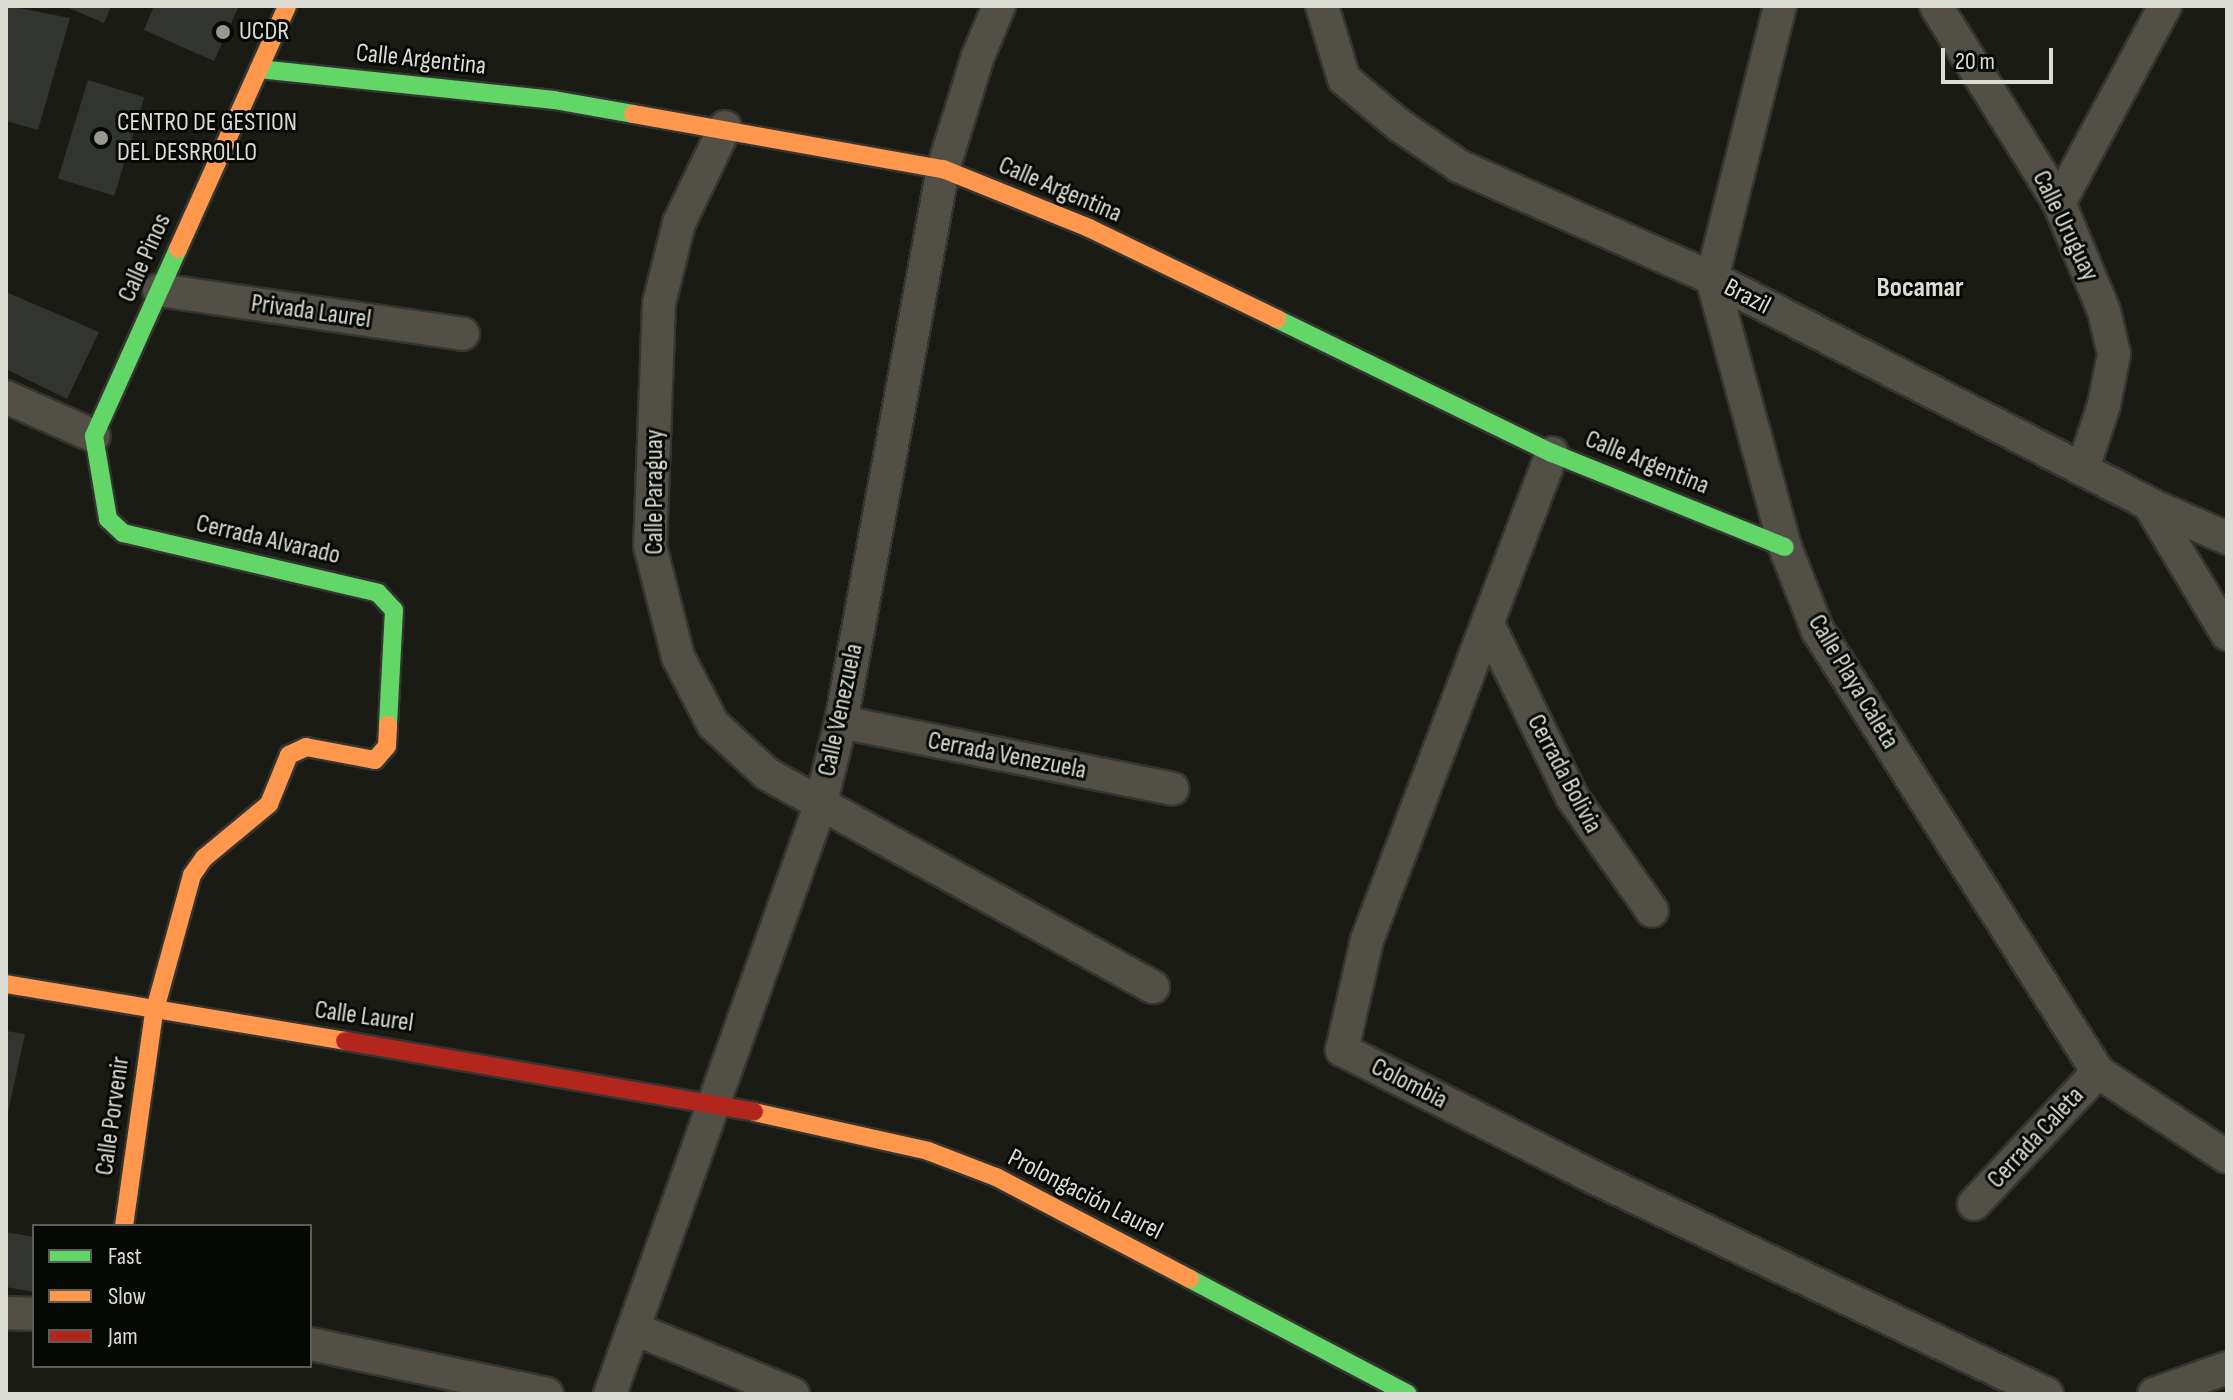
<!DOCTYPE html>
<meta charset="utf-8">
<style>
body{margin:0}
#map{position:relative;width:2233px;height:1400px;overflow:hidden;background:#1a1b14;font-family:"Sofia Sans Condensed",sans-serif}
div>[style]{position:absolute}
.building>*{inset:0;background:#32352f;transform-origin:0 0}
.roads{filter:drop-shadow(2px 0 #343530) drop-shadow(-2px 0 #343530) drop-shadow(0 2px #343530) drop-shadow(0 -2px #343530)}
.street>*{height:32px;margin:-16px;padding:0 16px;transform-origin:16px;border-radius:16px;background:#525046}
.fast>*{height:18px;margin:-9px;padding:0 9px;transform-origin:9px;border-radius:9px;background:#63d668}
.slow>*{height:18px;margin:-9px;padding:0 9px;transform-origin:9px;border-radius:9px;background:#ff974d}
.jam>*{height:18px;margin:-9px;padding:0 9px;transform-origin:9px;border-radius:9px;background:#b3261e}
.dots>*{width:22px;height:22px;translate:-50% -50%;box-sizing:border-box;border:4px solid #060804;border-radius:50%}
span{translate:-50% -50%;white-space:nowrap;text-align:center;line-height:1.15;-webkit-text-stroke:6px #060804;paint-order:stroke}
.poi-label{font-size:26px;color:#dbddd4}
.left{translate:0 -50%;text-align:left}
.street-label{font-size:26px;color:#dbddd4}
.neighbourhood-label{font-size:28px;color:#dbddd4;font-weight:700}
.frame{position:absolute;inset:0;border:8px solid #dbddd4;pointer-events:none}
.legend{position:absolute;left:32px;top:1224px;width:280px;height:144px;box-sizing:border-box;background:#060804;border:2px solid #5b5d57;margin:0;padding:10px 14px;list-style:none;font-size:24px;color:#dbddd4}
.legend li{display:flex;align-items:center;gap:16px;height:40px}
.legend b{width:40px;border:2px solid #5b5d57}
.scale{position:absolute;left:1941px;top:48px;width:112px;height:36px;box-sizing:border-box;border:4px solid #dbddd4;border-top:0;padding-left:10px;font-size:24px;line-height:28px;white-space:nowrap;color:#dbddd4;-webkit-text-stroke:6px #060804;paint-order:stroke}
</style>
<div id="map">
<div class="building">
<div style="clip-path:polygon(8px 6px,70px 18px,38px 130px,6px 121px)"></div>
<div style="clip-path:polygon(64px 6px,111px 6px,104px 23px)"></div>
<div style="clip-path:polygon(154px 6px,239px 6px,214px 61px,144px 30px)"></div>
<div style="left:88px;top:80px;width:59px;height:103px;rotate:17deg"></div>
<div style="clip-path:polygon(6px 292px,99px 332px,67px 399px,6px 369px)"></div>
<div style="clip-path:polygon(6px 1031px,25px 1034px,7px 1117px,6px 1117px)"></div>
<div style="clip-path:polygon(6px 1232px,34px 1237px,34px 1292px,6px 1287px)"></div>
</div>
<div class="roads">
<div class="street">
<div style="left:1322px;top:6px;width:76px;rotate:73.2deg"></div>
<div style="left:1344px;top:79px;width:72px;rotate:39.9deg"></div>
<div style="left:1399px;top:125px;width:73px;rotate:34.3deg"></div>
<div style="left:1459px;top:166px;width:277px;rotate:23.9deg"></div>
<div style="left:1712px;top:278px;width:492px;rotate:27.3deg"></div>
<div style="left:2149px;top:504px;width:85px;rotate:23.6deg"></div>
<div style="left:1780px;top:6px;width:280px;rotate:104deg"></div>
<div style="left:1712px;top:278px;width:279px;rotate:74.8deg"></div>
<div style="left:1785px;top:547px;width:90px;rotate:68.6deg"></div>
<div style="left:1818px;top:631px;width:522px;rotate:57.59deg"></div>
<div style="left:2098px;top:1072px;width:154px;rotate:33.4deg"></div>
<div style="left:1936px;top:6px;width:232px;rotate:58deg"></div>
<div style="left:2059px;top:203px;width:117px;rotate:67.4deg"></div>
<div style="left:2104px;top:311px;width:44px;rotate:76.9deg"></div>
<div style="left:2114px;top:354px;width:52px;rotate:101.1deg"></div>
<div style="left:2104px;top:405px;width:66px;rotate:108.4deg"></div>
<div style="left:725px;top:127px;width:106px;rotate:115.6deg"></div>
<div style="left:679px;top:223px;width:82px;rotate:104deg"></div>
<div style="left:659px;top:303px;width:243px;rotate:92.1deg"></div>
<div style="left:650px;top:546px;width:114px;rotate:75.8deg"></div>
<div style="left:678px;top:657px;width:76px;rotate:62.4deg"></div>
<div style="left:713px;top:724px;width:74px;rotate:42.8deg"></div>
<div style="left:767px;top:774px;width:441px;rotate:28.9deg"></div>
<div style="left:2059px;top:203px;width:224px;rotate:-61.7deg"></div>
<div style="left:159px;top:290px;width:307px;rotate:8.2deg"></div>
<div style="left:6px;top:397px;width:96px;rotate:23.9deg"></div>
<div style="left:1552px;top:453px;width:521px;rotate:110.8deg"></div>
<div style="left:1367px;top:940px;width:113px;rotate:102.8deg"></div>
<div style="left:1342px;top:1050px;width:281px;rotate:26.8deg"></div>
<div style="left:1593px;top:1177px;width:503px;rotate:25.55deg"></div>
<div style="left:2149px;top:504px;width:152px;rotate:59deg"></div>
<div style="left:1490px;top:628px;width:188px;rotate:64.1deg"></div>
<div style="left:1572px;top:797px;width:139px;rotate:54.9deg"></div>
<div style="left:841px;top:722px;width:338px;rotate:11.4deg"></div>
<div style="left:1974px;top:1204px;width:181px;rotate:-46.8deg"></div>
<div style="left:6px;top:1313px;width:28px;rotate:2deg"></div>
<div style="left:635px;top:1329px;width:171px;rotate:22.4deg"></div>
<div style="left:310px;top:1344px;width:242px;rotate:11.9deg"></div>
<div style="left:610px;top:1394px;width:624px;rotate:-70.35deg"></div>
<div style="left:820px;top:806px;width:87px;rotate:-76deg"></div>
<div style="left:841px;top:722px;width:562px;rotate:-79.55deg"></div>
<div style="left:943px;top:169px;width:118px;rotate:-72.8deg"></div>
<div style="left:978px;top:56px;width:54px;rotate:-67.2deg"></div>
<div style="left:2154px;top:1394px;width:77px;rotate:-19.6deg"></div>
</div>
<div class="fast">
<div style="left:259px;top:69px;width:297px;rotate:6deg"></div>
<div style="left:554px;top:100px;width:80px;rotate:10deg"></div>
<div style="left:178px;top:249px;width:205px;rotate:114.2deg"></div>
<div style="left:94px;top:436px;width:84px;rotate:80.4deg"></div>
<div style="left:108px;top:519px;width:21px;rotate:43deg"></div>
<div style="left:123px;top:533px;width:262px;rotate:13.2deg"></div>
<div style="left:378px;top:593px;width:23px;rotate:47deg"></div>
<div style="left:394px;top:610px;width:115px;rotate:93deg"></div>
<div style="left:1277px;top:319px;width:306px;rotate:26deg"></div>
<div style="left:1552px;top:453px;width:251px;rotate:22deg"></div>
<div style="left:1190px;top:1279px;width:246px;rotate:27.8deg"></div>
</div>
<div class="slow">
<div style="left:633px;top:114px;width:315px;rotate:10.1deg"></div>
<div style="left:943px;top:169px;width:157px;rotate:22deg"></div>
<div style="left:1089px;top:228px;width:209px;rotate:25.8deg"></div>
<div style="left:178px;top:249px;width:266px;rotate:-65.8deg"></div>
<div style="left:6px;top:984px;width:344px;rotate:9.5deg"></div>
<div style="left:754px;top:1112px;width:178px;rotate:12.6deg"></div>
<div style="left:928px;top:1151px;width:73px;rotate:20.9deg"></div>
<div style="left:996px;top:1177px;width:219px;rotate:27.7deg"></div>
<div style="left:124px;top:1226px;width:215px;rotate:-82deg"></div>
<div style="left:154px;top:1013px;width:143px;rotate:-74.6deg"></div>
<div style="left:192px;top:875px;width:21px;rotate:-55deg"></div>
<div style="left:204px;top:858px;width:85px;rotate:-39.7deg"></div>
<div style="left:269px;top:804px;width:53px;rotate:-67.8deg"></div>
<div style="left:289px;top:755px;width:19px;rotate:-25deg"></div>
<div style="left:306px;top:747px;width:70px;rotate:10.7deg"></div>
<div style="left:375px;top:760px;width:18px;rotate:-49deg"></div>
<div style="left:387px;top:746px;width:21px;rotate:-87deg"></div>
</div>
<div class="jam">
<div style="left:345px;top:1041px;width:415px;rotate:9.8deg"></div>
</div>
</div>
<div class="dots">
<div style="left:223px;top:32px;background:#979991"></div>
<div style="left:101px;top:138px;background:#979991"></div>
</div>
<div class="poi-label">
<span class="left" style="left:239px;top:32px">UCDR</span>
<span class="left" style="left:117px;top:138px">CENTRO DE GESTION<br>DEL DESRROLLO</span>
</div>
<div class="street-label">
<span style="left:421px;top:60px;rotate:6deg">Calle Argentina</span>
<span style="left:1060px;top:190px;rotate:23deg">Calle Argentina</span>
<span style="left:2065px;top:226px;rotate:64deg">Calle Uruguay</span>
<span style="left:145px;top:258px;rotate:-66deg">Calle Pinos</span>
<span style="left:1747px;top:297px;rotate:27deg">Brazil</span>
<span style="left:311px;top:312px;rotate:8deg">Privada Laurel</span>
<span style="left:1647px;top:463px;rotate:22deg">Calle Argentina</span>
<span style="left:655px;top:492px;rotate:-90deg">Calle Paraguay</span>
<span style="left:268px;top:540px;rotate:13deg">Cerrada Alvarado</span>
<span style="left:1853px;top:682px;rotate:59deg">Calle Playa Caleta</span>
<span style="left:841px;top:710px;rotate:-78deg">Calle Venezuela</span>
<span style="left:1007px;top:756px;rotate:11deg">Cerrada Venezuela</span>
<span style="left:1564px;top:774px;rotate:62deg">Cerrada Bolivia</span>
<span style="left:364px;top:1017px;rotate:8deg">Calle Laurel</span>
<span style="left:1409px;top:1084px;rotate:27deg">Colombia</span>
<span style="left:113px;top:1116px;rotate:-82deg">Calle Porvenir</span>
<span style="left:2036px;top:1138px;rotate:-47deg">Cerrada Caleta</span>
<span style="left:1085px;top:1195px;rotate:27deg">Prolongación Laurel</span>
</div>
<div class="neighbourhood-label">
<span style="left:1920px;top:288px">Bocamar</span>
</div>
<div class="frame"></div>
<ul class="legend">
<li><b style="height:10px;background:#63d668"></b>Fast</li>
<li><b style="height:10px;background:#ff974d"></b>Slow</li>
<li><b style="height:10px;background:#b3261e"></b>Jam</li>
</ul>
<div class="scale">20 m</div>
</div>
